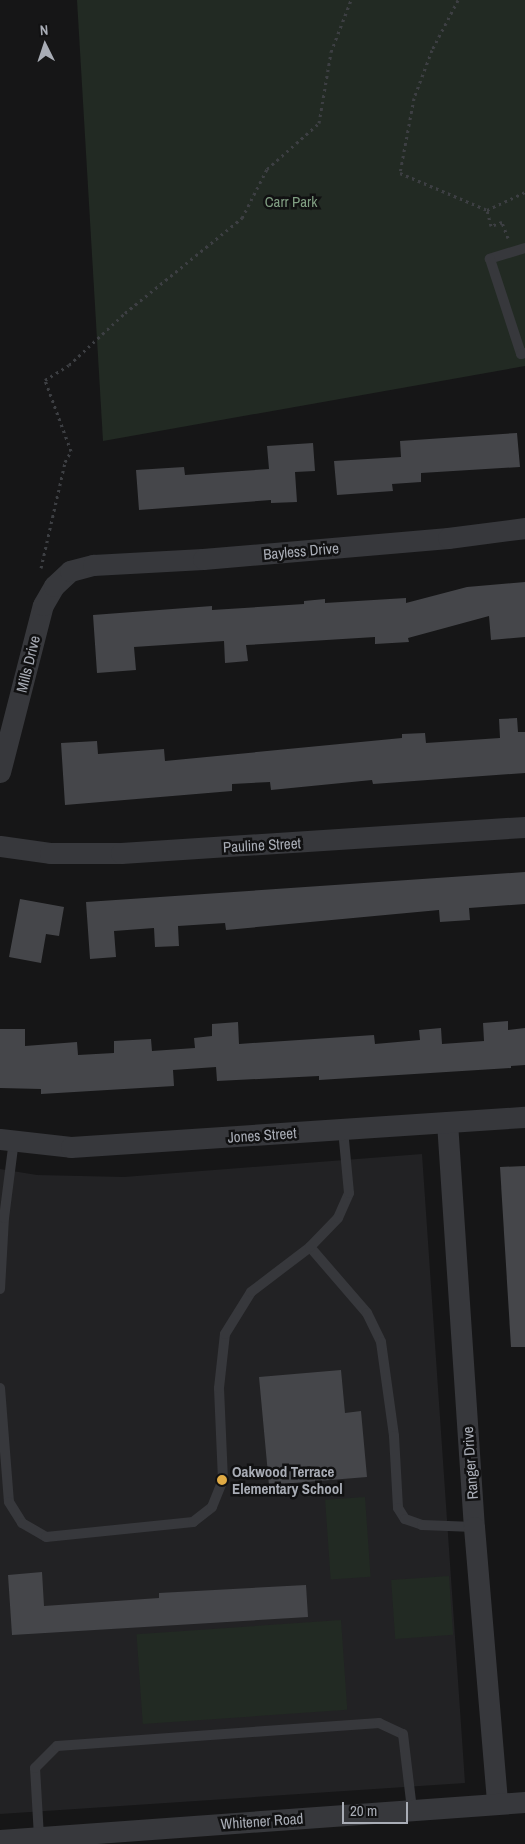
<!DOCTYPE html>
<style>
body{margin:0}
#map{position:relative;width:525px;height:1844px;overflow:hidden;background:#161617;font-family:"Archivo Narrow",sans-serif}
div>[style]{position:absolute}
.built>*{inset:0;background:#222224}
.green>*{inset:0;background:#222a23;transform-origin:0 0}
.building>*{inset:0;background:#45464a}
.path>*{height:3px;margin-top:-1.5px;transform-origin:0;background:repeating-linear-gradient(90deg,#3d3f43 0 2.5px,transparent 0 6.5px)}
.lane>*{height:10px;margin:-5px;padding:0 5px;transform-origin:5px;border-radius:5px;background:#37383c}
.street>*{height:21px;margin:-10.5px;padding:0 10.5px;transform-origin:10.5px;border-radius:10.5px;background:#37383c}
.dots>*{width:14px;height:14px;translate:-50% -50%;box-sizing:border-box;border:2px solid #111112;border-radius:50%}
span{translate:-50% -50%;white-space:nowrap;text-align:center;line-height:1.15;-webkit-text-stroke:5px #111112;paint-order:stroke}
.park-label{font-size:15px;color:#819f83}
.street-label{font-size:15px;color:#a9adb6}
.poi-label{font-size:15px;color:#a9adb6;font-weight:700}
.left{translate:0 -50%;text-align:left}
.north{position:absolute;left:20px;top:20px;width:50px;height:50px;-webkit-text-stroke:4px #111112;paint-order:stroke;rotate:356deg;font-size:14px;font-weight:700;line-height:20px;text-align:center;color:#a9adb6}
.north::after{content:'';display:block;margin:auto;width:18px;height:22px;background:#a9adb6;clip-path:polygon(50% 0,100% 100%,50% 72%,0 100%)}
.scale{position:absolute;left:342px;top:1802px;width:66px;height:22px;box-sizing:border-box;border:2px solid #a9adb6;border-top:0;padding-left:6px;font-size:15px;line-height:18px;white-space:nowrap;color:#a9adb6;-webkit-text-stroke:4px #111112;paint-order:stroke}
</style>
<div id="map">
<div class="built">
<div style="clip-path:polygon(422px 1154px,465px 1783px,0 1814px,0 1169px,37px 1175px,124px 1177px)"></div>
</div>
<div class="green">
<div style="clip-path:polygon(77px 0,525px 0,525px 366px,103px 441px)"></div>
<div style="left:365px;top:1497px;width:80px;height:40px;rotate:86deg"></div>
<div style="left:449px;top:1576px;width:59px;height:58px;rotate:86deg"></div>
<div style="left:341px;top:1620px;width:90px;height:205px;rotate:86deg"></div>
</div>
<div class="building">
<div style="clip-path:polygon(517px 433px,520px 467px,421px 473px,421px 482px,392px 484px,393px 491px,337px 495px,334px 461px,401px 457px,400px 441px)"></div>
<div style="clip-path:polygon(313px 443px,315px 471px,295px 472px,297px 502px,271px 503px,271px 500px,139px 510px,136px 470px,184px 467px,185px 475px,269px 469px,267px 446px)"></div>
<div style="clip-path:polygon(525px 582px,525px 637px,491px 640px,489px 616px,408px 638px,409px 642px,375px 644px,375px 637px,246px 645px,248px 661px,225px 663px,224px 641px,134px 647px,136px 670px,97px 673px,93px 615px,212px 606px,212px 610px,304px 604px,304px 601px,325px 599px,325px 603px,406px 598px,406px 603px,467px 587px)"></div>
<div style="clip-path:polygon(517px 718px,518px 732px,525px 732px,525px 773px,373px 784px,372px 780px,271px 790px,270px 782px,232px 784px,232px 791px,65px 805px,61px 743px,97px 741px,98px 754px,164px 749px,165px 761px,402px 738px,402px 734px,425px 733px,426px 743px,500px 738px,499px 719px)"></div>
<div style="clip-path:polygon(525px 872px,525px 904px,469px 908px,470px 920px,440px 922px,439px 910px,226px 930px,225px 923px,178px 926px,179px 946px,155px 947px,154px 928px,114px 931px,116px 957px,90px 959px,86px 902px)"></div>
<div style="clip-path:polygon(20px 899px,64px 907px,59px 936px,46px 934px,41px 963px,9px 957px)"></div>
<div style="clip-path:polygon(508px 1021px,508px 1030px,525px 1028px,525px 1065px,511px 1066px,511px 1068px,319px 1080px,319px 1076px,217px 1081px,216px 1067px,173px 1070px,174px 1086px,41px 1094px,41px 1089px,0 1088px,0 1029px,25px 1029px,25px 1046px,77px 1042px,78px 1055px,114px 1053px,114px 1041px,151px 1039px,152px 1051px,195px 1048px,194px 1038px,212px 1036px,212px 1024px,238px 1022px,239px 1044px,374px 1035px,375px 1044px,420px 1040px,419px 1030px,441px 1028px,442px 1044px,484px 1041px,483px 1023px)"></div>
<div style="clip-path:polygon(525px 1166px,525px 1347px,511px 1347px,500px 1167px)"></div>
<div style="clip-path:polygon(341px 1370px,345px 1413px,361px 1411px,367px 1477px,269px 1485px,259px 1377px)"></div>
<div style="clip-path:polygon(42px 1572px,44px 1606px,159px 1598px,159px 1593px,306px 1585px,308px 1617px,12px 1635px,8px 1575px)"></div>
</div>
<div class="path">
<div style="left:458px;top:0;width:56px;rotate:117.5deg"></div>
<div style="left:432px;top:50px;width:51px;rotate:110.6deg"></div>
<div style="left:414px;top:98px;width:76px;rotate:100.6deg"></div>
<div style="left:400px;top:173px;width:95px;rotate:23deg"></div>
<div style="left:508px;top:238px;width:17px;rotate:-111deg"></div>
<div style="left:502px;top:222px;width:12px;rotate:160deg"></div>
<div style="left:491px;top:226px;width:16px;rotate:-104deg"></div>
<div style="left:487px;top:210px;width:42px;rotate:-25.3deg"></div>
<div style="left:41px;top:568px;width:109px;rotate:-77.2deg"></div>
<div style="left:65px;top:462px;width:13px;rotate:-61deg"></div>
<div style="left:71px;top:451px;width:76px;rotate:-110.1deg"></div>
<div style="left:45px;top:380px;width:28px;rotate:-32deg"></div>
<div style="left:69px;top:365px;width:76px;rotate:-42.9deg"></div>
<div style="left:125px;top:313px;width:151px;rotate:-39.1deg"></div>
<div style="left:242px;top:218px;width:55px;rotate:-63deg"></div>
<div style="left:267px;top:169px;width:69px;rotate:-41.5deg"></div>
<div style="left:319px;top:123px;width:72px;rotate:-80.4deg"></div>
<div style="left:331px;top:52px;width:56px;rotate:-69deg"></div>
</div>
<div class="lane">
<div style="left:525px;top:248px;width:37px;rotate:163deg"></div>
<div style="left:490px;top:259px;width:100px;rotate:71.9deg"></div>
<div style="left:521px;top:354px;width:4px;rotate:-14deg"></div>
<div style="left:310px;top:1247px;width:87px;rotate:49.2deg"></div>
<div style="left:367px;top:1313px;width:32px;rotate:64deg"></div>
<div style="left:381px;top:1342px;width:95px;rotate:82.1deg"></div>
<div style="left:394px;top:1436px;width:72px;rotate:86.8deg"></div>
<div style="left:398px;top:1508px;width:13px;rotate:58deg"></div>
<div style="left:405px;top:1519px;width:18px;rotate:19deg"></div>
<div style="left:422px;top:1525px;width:52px;rotate:2.2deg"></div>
<div style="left:0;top:1289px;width:71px;rotate:-86.8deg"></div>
<div style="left:4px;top:1218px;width:79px;rotate:-82.7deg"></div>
<div style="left:0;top:1388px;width:114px;rotate:85.5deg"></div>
<div style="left:9px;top:1502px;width:25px;rotate:58deg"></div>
<div style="left:22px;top:1523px;width:28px;rotate:30deg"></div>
<div style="left:46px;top:1537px;width:148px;rotate:-5.8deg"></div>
<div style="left:193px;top:1522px;width:24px;rotate:-38deg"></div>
<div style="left:212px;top:1507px;width:29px;rotate:-68deg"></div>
<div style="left:223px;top:1480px;width:92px;rotate:-92.5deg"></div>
<div style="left:219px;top:1388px;width:54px;rotate:-83.7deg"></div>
<div style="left:225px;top:1334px;width:49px;rotate:-58.2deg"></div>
<div style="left:251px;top:1292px;width:74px;rotate:-37.3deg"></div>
<div style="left:310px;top:1247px;width:40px;rotate:-46deg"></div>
<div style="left:338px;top:1218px;width:27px;rotate:-66deg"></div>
<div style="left:349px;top:1193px;width:63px;rotate:-95.4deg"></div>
<div style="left:39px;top:1837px;width:69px;rotate:-93.3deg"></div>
<div style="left:35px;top:1768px;width:31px;rotate:-45deg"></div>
<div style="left:57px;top:1746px;width:323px;rotate:-4.1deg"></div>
<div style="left:379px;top:1723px;width:26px;rotate:25deg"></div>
<div style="left:403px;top:1734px;width:77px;rotate:83.2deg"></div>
</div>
<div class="street">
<div style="left:0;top:772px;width:172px;rotate:-75.6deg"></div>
<div style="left:43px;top:605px;width:22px;rotate:-60deg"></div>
<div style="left:54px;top:586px;width:22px;rotate:-43deg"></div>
<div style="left:70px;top:571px;width:24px;rotate:-15deg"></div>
<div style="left:93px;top:565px;width:110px;rotate:-3.1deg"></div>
<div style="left:203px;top:559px;width:246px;rotate:-4.9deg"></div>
<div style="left:448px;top:538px;width:78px;rotate:-7.4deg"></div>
<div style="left:0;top:846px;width:50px;rotate:8deg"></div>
<div style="left:50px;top:853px;width:71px"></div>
<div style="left:121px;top:853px;width:405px;rotate:-3.7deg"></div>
<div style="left:447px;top:1122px;width:406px;rotate:86.2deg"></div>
<div style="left:474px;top:1527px;width:277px;rotate:85.2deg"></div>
<div style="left:0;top:1139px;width:71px;rotate:6.4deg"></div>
<div style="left:71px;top:1147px;width:455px;rotate:-3.8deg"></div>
<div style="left:0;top:1840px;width:526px;rotate:-4.14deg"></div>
</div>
<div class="dots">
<div style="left:222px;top:1480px;background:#e1ab44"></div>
</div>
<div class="park-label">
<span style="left:291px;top:202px">Carr Park</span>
</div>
<div class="street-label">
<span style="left:301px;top:551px;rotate:-5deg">Bayless Drive</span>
<span style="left:28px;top:664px;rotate:-76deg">Mills Drive</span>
<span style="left:262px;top:845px;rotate:-3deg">Pauline Street</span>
<span style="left:262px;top:1135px;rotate:-4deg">Jones Street</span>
<span style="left:470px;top:1463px;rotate:-94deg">Ranger Drive</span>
<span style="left:262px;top:1821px;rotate:-4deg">Whitener Road</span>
</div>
<div class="poi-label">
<span class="left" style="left:232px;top:1480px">Oakwood Terrace<br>Elementary School</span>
</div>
<div class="north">N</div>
<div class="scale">20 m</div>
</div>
